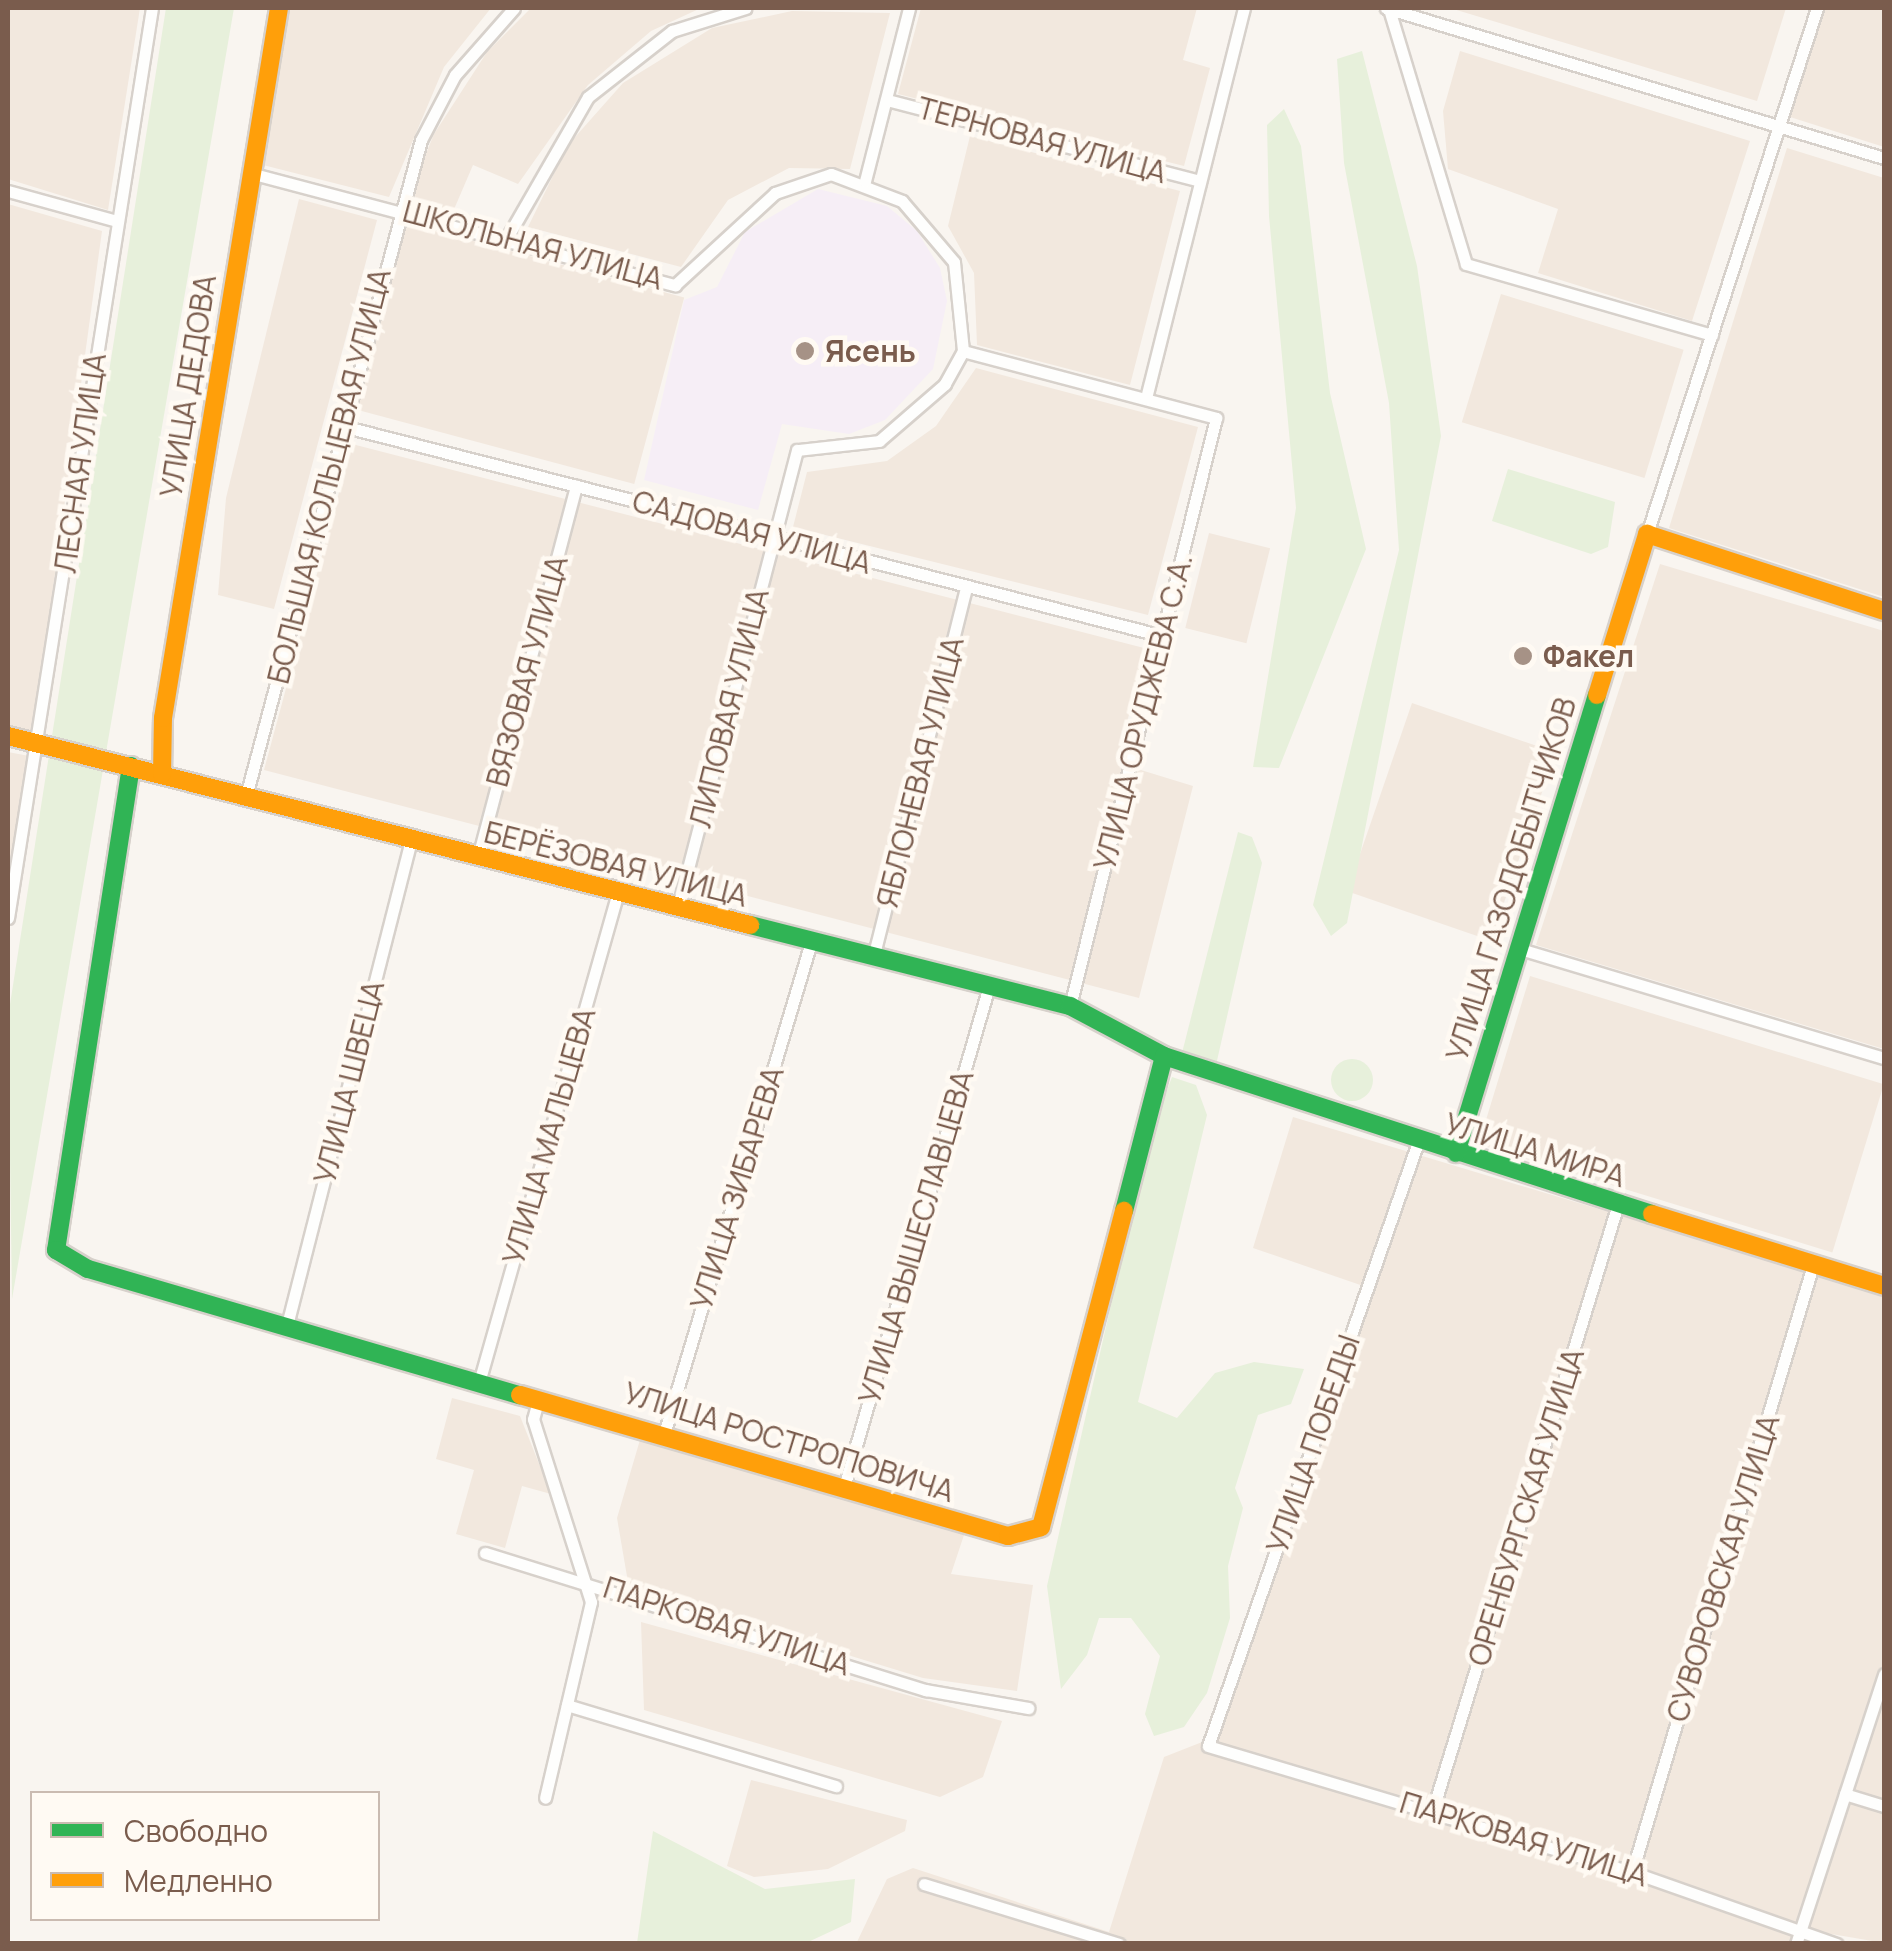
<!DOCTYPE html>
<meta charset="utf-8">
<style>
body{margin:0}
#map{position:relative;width:1892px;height:1951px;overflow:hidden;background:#f9f5f0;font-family:Manrope,sans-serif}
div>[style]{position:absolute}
.residential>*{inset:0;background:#f2e8de;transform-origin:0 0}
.education>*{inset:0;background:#f6eef6}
.green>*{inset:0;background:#e7f0db}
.round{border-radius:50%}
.roads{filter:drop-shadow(2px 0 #d7d1cb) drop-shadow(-2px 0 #d7d1cb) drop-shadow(0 2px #d7d1cb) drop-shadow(0 -2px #d7d1cb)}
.street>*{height:11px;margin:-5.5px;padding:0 5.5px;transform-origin:5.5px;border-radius:5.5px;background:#fefefd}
.fast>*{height:18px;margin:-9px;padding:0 9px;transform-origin:9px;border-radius:9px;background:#30b455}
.slow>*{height:18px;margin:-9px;padding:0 9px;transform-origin:9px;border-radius:9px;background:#ff9f0a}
.dots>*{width:28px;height:28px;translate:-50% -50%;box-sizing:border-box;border:5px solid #fffaf3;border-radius:50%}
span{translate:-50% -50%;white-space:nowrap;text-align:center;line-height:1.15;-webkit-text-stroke:9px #fffaf3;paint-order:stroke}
.street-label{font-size:30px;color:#7a5c4d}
.poi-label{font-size:30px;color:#7a5c4d;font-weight:700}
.left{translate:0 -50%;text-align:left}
.frame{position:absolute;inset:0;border:10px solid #7a5c4d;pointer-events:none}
.legend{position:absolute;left:30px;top:1791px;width:350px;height:130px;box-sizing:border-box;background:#fffaf3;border:2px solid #cabbb1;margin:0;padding:12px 18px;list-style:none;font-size:30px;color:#7a5c4d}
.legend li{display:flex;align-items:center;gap:20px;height:50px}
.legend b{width:50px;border:2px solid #cabbb1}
</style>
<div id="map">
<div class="residential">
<div style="clip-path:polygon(8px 8px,140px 8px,108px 210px,8px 179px)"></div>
<div style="clip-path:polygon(290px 8px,491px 8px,444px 67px,389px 197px,263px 165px)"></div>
<div style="clip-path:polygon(531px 8px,701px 8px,651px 31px,588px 85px,518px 184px,473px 165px,452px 214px,406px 203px,434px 134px,487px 52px)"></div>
<div style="clip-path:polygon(921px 8px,1197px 8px,1183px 60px,1210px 68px,1184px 166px,898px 94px)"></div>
<div style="clip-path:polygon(1450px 8px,1786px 8px,1757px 101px)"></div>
<div style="clip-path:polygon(1823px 8px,1884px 8px,1884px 147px,1787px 116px)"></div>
<div style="clip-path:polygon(792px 11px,890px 13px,850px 169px,789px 168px,728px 200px,681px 267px,528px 227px,568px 145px,623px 83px,712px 28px)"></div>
<div style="clip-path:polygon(1460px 51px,1750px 141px,1692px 321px,1538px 273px,1558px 209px,1448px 169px,1443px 111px)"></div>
<div style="clip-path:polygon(970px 136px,1180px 191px,1130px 385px,977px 345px,974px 273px,948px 226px)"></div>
<div style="clip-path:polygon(1787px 148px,1884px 178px,1884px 597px,1669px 528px)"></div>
<div style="clip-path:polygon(299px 199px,377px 220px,274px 609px,218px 595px,226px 498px)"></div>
<div style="clip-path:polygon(8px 204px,102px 231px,33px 735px,8px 730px)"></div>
<div style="left:406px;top:223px;width:288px;height:193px;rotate:15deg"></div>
<div style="left:1501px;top:294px;width:191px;height:134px;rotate:17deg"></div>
<div style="clip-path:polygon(976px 368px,1198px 427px,1148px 615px,793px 527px,807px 472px,887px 461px,936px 426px)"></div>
<div style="clip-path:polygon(352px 444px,1144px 648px,1118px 763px,1193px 786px,1139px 998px,264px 770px)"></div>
<div style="left:1209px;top:533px;width:63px;height:98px;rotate:14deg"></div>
<div style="clip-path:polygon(1660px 564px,1884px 631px,1884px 1049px,1536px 945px)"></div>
<div style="left:1412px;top:703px;width:152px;height:199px;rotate:19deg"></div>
<div style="clip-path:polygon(8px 752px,29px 756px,8px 886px)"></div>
<div style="left:1530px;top:976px;width:370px;height:176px;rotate:17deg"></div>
<div style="clip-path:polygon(1293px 1117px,1884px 1295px,1884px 1943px,1808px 1930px,1804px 1944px,856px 1944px,887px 1879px,913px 1868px,1109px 1932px,1164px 1757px,1220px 1735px,1372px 1289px,1253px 1248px)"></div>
<div style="clip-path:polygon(452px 1398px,520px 1416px,551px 1494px,522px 1486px,505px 1548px,456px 1534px,474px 1470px,436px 1459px)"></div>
<div style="clip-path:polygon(642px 1433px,965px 1532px,951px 1574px,1033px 1585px,1017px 1691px,923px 1678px,629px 1588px,617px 1518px)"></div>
<div style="clip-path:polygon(641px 1622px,1002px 1721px,983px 1777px,940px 1797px,644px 1710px)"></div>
<div style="clip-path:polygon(751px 1780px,907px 1820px,905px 1831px,828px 1869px,754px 1877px,727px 1866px)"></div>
</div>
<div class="education">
<div style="clip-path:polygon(818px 189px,887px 206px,917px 231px,940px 268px,947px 301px,933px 369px,885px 420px,849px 434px,782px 424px,758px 510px,644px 480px,684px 300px,717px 287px,745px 232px)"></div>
</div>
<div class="green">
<div style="clip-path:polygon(166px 8px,234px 8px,12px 1299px,8px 1017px)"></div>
<div style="clip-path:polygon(1362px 51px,1417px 266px,1441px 436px,1347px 923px,1331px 936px,1313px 905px,1399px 550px,1389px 403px,1344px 163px,1337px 59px)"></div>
<div style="clip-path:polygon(1284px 109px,1301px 146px,1330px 393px,1366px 549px,1279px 768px,1253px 767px,1296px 508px,1269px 216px,1267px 125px)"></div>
<div style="clip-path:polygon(1508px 469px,1615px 502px,1608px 547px,1591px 554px,1492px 521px)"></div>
<div style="clip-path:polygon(1238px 832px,1252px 837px,1262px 863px,1216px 1065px,1182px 1053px)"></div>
<div class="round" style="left:1331px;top:1059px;width:42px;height:42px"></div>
<div style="clip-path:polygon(1172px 1077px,1196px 1085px,1207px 1115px,1138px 1402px,1177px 1418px,1215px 1373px,1254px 1362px,1304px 1369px,1291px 1404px,1258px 1415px,1235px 1488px,1243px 1508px,1228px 1566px,1230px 1618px,1207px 1693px,1184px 1727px,1154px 1736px,1145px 1714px,1160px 1656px,1131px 1618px,1099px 1618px,1087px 1655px,1061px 1689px,1047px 1586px,1149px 1138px)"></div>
<div style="clip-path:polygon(653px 1831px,765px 1889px,855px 1879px,851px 1922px,806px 1943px,637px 1943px)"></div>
</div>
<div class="roads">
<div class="street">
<div style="left:1386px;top:8px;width:520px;rotate:16.76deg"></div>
<div style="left:1389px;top:9px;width:266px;rotate:73.2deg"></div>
<div style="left:1466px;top:264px;width:256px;rotate:16.1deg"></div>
<div style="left:887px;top:100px;width:319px;rotate:14.5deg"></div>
<div style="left:250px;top:173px;width:440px;rotate:14.8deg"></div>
<div style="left:675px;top:285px;width:136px;rotate:-42.6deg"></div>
<div style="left:775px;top:193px;width:59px;rotate:-18.7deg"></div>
<div style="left:831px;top:174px;width:76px;rotate:20.8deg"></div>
<div style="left:902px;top:201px;width:80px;rotate:49.6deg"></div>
<div style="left:954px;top:262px;width:89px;rotate:84.2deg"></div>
<div style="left:963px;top:351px;width:38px;rotate:119deg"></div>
<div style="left:945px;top:384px;width:87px;rotate:139.2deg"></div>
<div style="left:879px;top:441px;width:82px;rotate:173.7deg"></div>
<div style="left:797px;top:450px;width:472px;rotate:104.6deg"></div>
<div style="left:865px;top:181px;width:179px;rotate:-75.7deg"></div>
<div style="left:8px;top:191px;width:113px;rotate:15.4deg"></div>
<div style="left:508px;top:236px;width:160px;rotate:-60.1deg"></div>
<div style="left:588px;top:97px;width:107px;rotate:-38.2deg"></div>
<div style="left:672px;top:31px;width:77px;rotate:-17.3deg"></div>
<div style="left:963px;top:351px;width:262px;rotate:14.8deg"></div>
<div style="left:1216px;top:418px;width:606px;rotate:103.94deg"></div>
<div style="left:1146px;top:398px;width:402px;rotate:-75.9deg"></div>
<div style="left:342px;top:426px;width:847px;rotate:14.35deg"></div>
<div style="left:1647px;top:534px;width:553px;rotate:-72.09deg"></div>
<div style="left:246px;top:796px;width:679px;rotate:-75.06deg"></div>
<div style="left:421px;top:140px;width:73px;rotate:-62.4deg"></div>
<div style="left:455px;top:75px;width:89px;rotate:-48.6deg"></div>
<div style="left:478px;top:857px;width:384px;rotate:-75.2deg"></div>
<div style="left:8px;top:918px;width:921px;rotate:-81.01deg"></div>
<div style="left:1517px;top:948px;width:383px;rotate:16.7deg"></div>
<div style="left:873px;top:958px;width:382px;rotate:-75.9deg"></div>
<div style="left:1418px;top:1142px;width:639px;rotate:109.17deg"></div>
<div style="left:1208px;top:1746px;width:442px;rotate:16.6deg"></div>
<div style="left:1632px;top:1872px;width:217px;rotate:19.4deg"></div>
<div style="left:287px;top:1325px;width:501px;rotate:-75.66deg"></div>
<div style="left:480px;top:1379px;width:506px;rotate:-74.18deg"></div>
<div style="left:539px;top:1397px;width:23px;rotate:105deg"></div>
<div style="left:533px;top:1419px;width:192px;rotate:72.4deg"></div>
<div style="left:591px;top:1602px;width:201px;rotate:103.2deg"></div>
<div style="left:664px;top:1434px;width:513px;rotate:-73.36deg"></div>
<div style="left:844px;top:1487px;width:522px;rotate:-73.86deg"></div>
<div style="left:485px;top:1553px;width:462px;rotate:17.3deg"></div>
<div style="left:926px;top:1690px;width:104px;rotate:10deg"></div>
<div style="left:567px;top:1705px;width:281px;rotate:16.8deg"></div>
<div style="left:1845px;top:1794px;width:41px;rotate:17.1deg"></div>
<div style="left:1433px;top:1809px;width:633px;rotate:-73deg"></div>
<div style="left:1632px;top:1872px;width:633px;rotate:-73.4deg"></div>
<div style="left:924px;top:1884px;width:204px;rotate:17.1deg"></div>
<div style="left:1796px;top:1944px;width:284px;rotate:-71.9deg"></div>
</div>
<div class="fast">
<div style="left:131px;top:766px;width:490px;rotate:98.8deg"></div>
<div style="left:56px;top:1250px;width:37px;rotate:31deg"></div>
<div style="left:88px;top:1269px;width:450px;rotate:16.3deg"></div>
<div style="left:750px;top:925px;width:330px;rotate:14.2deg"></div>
<div style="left:1070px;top:1006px;width:106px;rotate:28deg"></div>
<div style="left:1164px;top:1056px;width:513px;rotate:17.94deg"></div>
<div style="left:1456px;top:1153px;width:479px;rotate:-72.9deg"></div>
<div style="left:1124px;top:1211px;width:160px;rotate:-75.5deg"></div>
</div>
<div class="slow">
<div style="left:1597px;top:695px;width:169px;rotate:-72.7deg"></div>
<div style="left:1647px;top:534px;width:249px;rotate:18deg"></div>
<div style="left:8px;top:736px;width:766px;rotate:14.29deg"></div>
<div style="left:162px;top:774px;width:56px;rotate:-89deg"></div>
<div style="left:163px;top:718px;width:719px;rotate:-80.72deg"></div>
<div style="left:1652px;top:1214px;width:243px;rotate:17.2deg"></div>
<div style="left:520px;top:1395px;width:508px;rotate:16.12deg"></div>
<div style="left:1008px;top:1536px;width:34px;rotate:-15deg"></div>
<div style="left:1041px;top:1527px;width:327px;rotate:-75.3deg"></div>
</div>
</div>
<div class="dots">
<div style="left:805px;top:351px;background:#a69286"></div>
<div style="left:1523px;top:656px;background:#a69286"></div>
</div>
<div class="street-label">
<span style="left:1042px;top:140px;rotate:15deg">ТЕРНОВАЯ УЛИЦА</span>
<span style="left:533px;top:245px;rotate:15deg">ШКОЛЬНАЯ УЛИЦА</span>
<span style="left:188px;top:386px;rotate:-81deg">УЛИЦА ДЕДОВА</span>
<span style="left:80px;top:463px;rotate:-82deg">ЛЕСНАЯ УЛИЦА</span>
<span style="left:329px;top:476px;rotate:-76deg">БОЛЬШАЯ КОЛЬЦЕВАЯ УЛИЦА</span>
<span style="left:752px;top:532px;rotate:15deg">САДОВАЯ УЛИЦА</span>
<span style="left:527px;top:671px;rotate:-75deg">ВЯЗОВАЯ УЛИЦА</span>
<span style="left:729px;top:708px;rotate:-76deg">ЛИПОВАЯ УЛИЦА</span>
<span style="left:1143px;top:712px;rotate:-76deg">УЛИЦА ОРУДЖЕВА С.А.</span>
<span style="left:920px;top:772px;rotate:-76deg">ЯБЛОНЕВАЯ УЛИЦА</span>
<span style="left:616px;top:864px;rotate:14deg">БЕРЁЗОВАЯ УЛИЦА</span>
<span style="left:1511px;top:879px;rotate:-73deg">УЛИЦА ГАЗОДОБЫТЧИКОВ</span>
<span style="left:349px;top:1082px;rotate:-76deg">УЛИЦА ШВЕЦА</span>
<span style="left:549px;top:1136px;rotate:-74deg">УЛИЦА МАЛЬЦЕВА</span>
<span style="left:1535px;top:1150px;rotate:17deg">УЛИЦА МИРА</span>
<span style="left:737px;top:1188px;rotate:-73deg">УЛИЦА ЗИБАРЕВА</span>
<span style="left:916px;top:1237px;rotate:-74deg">УЛИЦА ВЫШЕСЛАВЦЕВА</span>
<span style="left:789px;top:1442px;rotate:17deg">УЛИЦА РОСТРОПОВИЧА</span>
<span style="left:1313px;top:1444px;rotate:-71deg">УЛИЦА ПОБЕДЫ</span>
<span style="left:1526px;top:1507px;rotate:-73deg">ОРЕНБУРГСКАЯ УЛИЦА</span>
<span style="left:1723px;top:1568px;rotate:-73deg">СУВОРОВСКАЯ УЛИЦА</span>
<span style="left:727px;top:1626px;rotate:18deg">ПАРКОВАЯ УЛИЦА</span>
<span style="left:1524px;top:1839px;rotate:17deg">ПАРКОВАЯ УЛИЦА</span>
</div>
<div class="poi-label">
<span class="left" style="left:825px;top:351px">Ясень</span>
<span class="left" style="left:1543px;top:656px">Факел</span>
</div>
<div class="frame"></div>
<ul class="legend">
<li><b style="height:12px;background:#30b455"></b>Свободно</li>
<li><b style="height:12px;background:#ff9f0a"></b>Медленно</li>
</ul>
</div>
